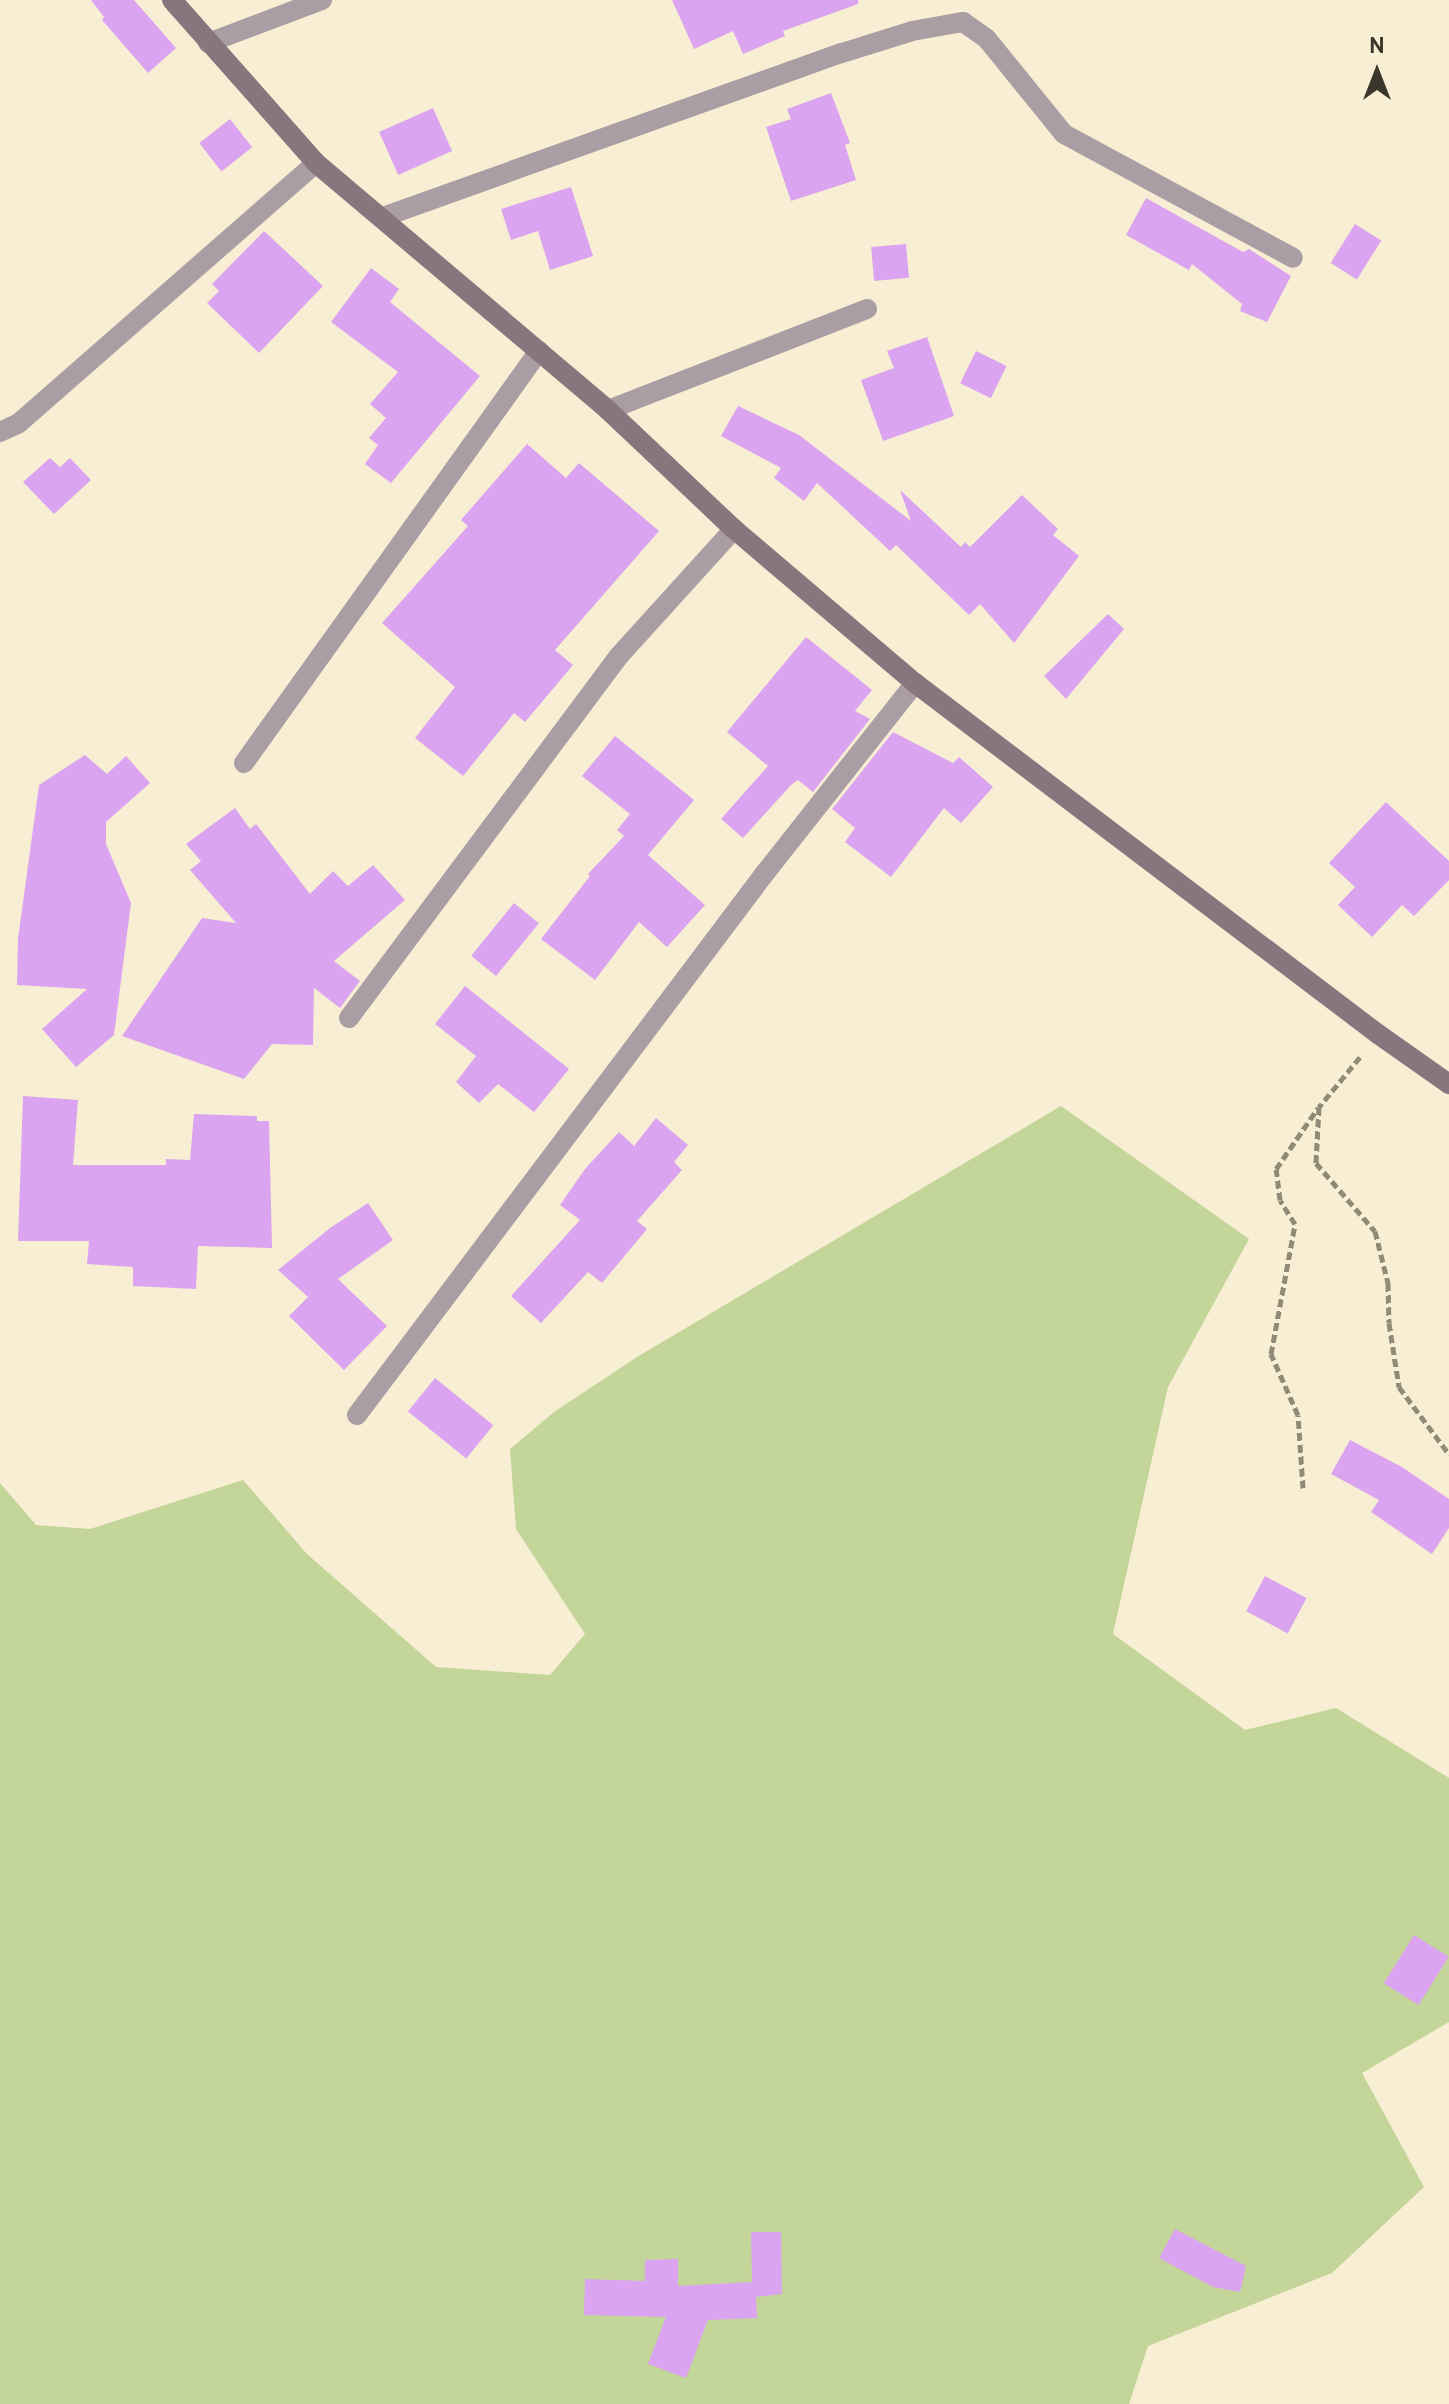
<!DOCTYPE html>
<style>
body{margin:0}
#map{position:relative;width:1449px;height:2404px;overflow:hidden;background:#f8eed3;font-family:Overpass,sans-serif}
div>[style]{position:absolute}
.green>*{inset:0;background:#c3d599}
.building>*{inset:0;background:#dba4f0;transform-origin:0 0}
.path>*{height:5px;margin-top:-2.5px;transform-origin:0;background:repeating-linear-gradient(90deg,#918a77 0 8px,transparent 0 12px)}
.street>*{height:20px;margin:-10px;padding:0 10px;transform-origin:10px;border-radius:10px;background:#aa9da3}
.secondary>*{height:20px;margin:-10px;padding:0 10px;transform-origin:10px;border-radius:10px;background:#88767e}
span{translate:-50% -50%;white-space:nowrap;text-align:center;line-height:1.15;-webkit-text-stroke:7px #f8eed3;paint-order:stroke}
.north{position:absolute;left:1337px;top:32px;width:80px;height:80px;-webkit-text-stroke:6px #f8eed3;paint-order:stroke;rotate:0deg;font-size:22px;font-weight:700;line-height:32px;text-align:center;color:#3a362b}
.north::after{content:'';display:block;margin:auto;width:28px;height:36px;background:#3a362b;clip-path:polygon(50% 0,100% 100%,50% 72%,0 100%)}
</style>
<div id="map">
<div class="green">
<div style="clip-path:polygon(1061px 1106px,1249px 1239px,1168px 1387px,1113px 1634px,1245px 1730px,1336px 1708px,1449px 1778px,1449px 2022px,1362px 2073px,1424px 2187px,1332px 2273px,1148px 2346px,1129px 2404px,0 2404px,0 1483px,36px 1525px,90px 1529px,243px 1480px,307px 1554px,436px 1667px,550px 1675px,585px 1634px,516px 1529px,510px 1449px,554px 1412px,637px 1357px)"></div>
</div>
<div class="building">
<div style="clip-path:polygon(91px 0,134px 0,176px 48px,148px 73px,102px 20px,104px 17px)"></div>
<div style="clip-path:polygon(672px 0,858px 0,858px 4px,783px 31px,785px 36px,743px 54px,733px 31px,694px 49px)"></div>
<div style="clip-path:polygon(831px 93px,850px 143px,845px 145px,856px 180px,791px 201px,766px 127px,791px 119px,787px 109px)"></div>
<div style="left:433px;top:108px;width:47px;height:59px;rotate:66deg"></div>
<div style="left:230px;top:119px;width:36px;height:39px;rotate:52deg"></div>
<div style="clip-path:polygon(571px 187px,593px 256px,550px 270px,538px 231px,511px 240px,501px 209px)"></div>
<div style="clip-path:polygon(1146px 198px,1243px 252px,1249px 249px,1291px 276px,1267px 322px,1240px 311px,1242px 304px,1192px 264px,1189px 270px,1126px 235px)"></div>
<div style="left:1355px;top:224px;width:31px;height:46px;rotate:32deg"></div>
<div style="clip-path:polygon(264px 231px,323px 286px,259px 353px,207px 303px,219px 291px,212px 284px)"></div>
<div style="left:906px;top:244px;width:34px;height:35px;rotate:85deg"></div>
<div style="clip-path:polygon(371px 268px,399px 289px,390px 302px,480px 376px,391px 483px,365px 464px,378px 445px,369px 438px,386px 418px,370px 404px,398px 372px,331px 322px)"></div>
<div style="clip-path:polygon(927px 337px,954px 416px,883px 441px,861px 380px,894px 368px,887px 351px)"></div>
<div style="left:976px;top:351px;width:34px;height:36px;rotate:26deg"></div>
<div style="clip-path:polygon(738px 406px,799px 435px,911px 521px,900px 490px,961px 547px,965px 542px,970px 547px,1022px 495px,1058px 529px,1053px 535px,1079px 556px,1014px 643px,980px 604px,969px 615px,896px 545px,890px 551px,817px 483px,804px 501px,774px 478px,781px 468px,721px 436px)"></div>
<div style="clip-path:polygon(527px 444px,566px 478px,579px 463px,659px 531px,555px 650px,573px 665px,525px 722px,514px 713px,463px 776px,415px 738px,455px 687px,382px 623px,468px 526px,461px 520px)"></div>
<div style="clip-path:polygon(50px 458px,60px 467px,70px 458px,91px 480px,54px 514px,23px 482px)"></div>
<div style="clip-path:polygon(1108px 614px,1124px 629px,1066px 699px,1044px 676px)"></div>
<div style="clip-path:polygon(806px 637px,872px 690px,855px 711px,870px 719px,813px 792px,798px 780px,791px 785px,743px 838px,721px 819px,768px 766px,727px 732px)"></div>
<div style="clip-path:polygon(893px 732px,953px 763px,959px 757px,993px 787px,961px 823px,944px 808px,891px 877px,845px 842px,855px 828px,832px 809px)"></div>
<div style="clip-path:polygon(615px 736px,694px 800px,648px 855px,705px 905px,667px 947px,639px 922px,595px 980px,541px 939px,590px 876px,588px 874px,624px 836px,617px 830px,630px 814px,582px 776px)"></div>
<div style="clip-path:polygon(85px 755px,107px 774px,126px 756px,150px 783px,106px 822px,106px 844px,131px 903px,114px 1035px,76px 1067px,42px 1029px,87px 989px,17px 985px,18px 939px,39px 785px)"></div>
<div style="clip-path:polygon(1386px 802px,1449px 861px,1449px 880px,1414px 916px,1402px 905px,1372px 937px,1338px 905px,1355px 887px,1329px 863px)"></div>
<div style="clip-path:polygon(235px 808px,250px 829px,256px 824px,310px 894px,333px 871px,348px 886px,373px 865px,405px 900px,334px 961px,360px 981px,340px 1008px,314px 988px,313px 1045px,272px 1044px,244px 1079px,122px 1036px,202px 918px,236px 923px,190px 870px,201px 861px,186px 844px)"></div>
<div style="left:514px;top:903px;width:32px;height:68px;rotate:39deg"></div>
<div style="clip-path:polygon(465px 986px,569px 1069px,534px 1112px,498px 1084px,479px 1103px,456px 1082px,476px 1056px,435px 1024px)"></div>
<div style="clip-path:polygon(23px 1096px,78px 1100px,73px 1165px,166px 1165px,166px 1159px,190px 1160px,194px 1114px,257px 1116px,257px 1121px,269px 1121px,272px 1248px,198px 1246px,196px 1289px,133px 1286px,133px 1267px,87px 1264px,89px 1241px,18px 1241px)"></div>
<div style="clip-path:polygon(656px 1118px,688px 1145px,674px 1162px,682px 1170px,637px 1221px,647px 1229px,602px 1283px,588px 1272px,541px 1323px,511px 1296px,580px 1220px,560px 1205px,585px 1169px,619px 1132px,634px 1146px)"></div>
<div style="clip-path:polygon(368px 1203px,393px 1240px,338px 1279px,387px 1326px,344px 1370px,289px 1316px,308px 1297px,278px 1270px,330px 1228px)"></div>
<div style="left:435px;top:1378px;width:75px;height:43px;rotate:39deg"></div>
<div style="clip-path:polygon(1350px 1440px,1402px 1467px,1449px 1499px,1449px 1528px,1432px 1554px,1371px 1512px,1379px 1500px,1331px 1474px)"></div>
<div style="left:1265px;top:1576px;width:47px;height:40px;rotate:28deg"></div>
<div style="left:1414px;top:1935px;width:41px;height:57px;rotate:32deg"></div>
<div style="clip-path:polygon(1175px 2229px,1246px 2266px,1240px 2292px,1213px 2287px,1159px 2258px)"></div>
<div style="clip-path:polygon(751px 2232px,781px 2232px,782px 2294px,756px 2297px,757px 2318px,708px 2320px,686px 2378px,648px 2364px,666px 2317px,584px 2315px,585px 2279px,645px 2281px,645px 2260px,678px 2259px,678px 2286px,752px 2282px)"></div>
</div>
<div class="path">
<div style="left:1360px;top:1057px;width:65px;rotate:129.4deg"></div>
<div style="left:1319px;top:1107px;width:56px;rotate:93.1deg"></div>
<div style="left:1316px;top:1163px;width:90px;rotate:49.1deg"></div>
<div style="left:1375px;top:1231px;width:54px;rotate:76deg"></div>
<div style="left:1388px;top:1283px;width:40px;rotate:88.6deg"></div>
<div style="left:1389px;top:1323px;width:65px;rotate:81.1deg"></div>
<div style="left:1399px;top:1387px;width:84px;rotate:53.3deg"></div>
<div style="left:1303px;top:1488px;width:73px;rotate:-93.9deg"></div>
<div style="left:1298px;top:1415px;width:67px;rotate:-113.9deg"></div>
<div style="left:1271px;top:1354px;width:132px;rotate:-79.5deg"></div>
<div style="left:1295px;top:1224px;width:28px;rotate:-122deg"></div>
<div style="left:1280px;top:1200px;width:31px;rotate:-97deg"></div>
<div style="left:1276px;top:1169px;width:74px;rotate:-55.5deg"></div>
</div>
<div class="street">
<div style="left:208px;top:43px;width:122px;rotate:-20.7deg"></div>
<div style="left:383px;top:217px;width:487px;rotate:-19.7deg"></div>
<div style="left:842px;top:53px;width:73px;rotate:-17.4deg"></div>
<div style="left:912px;top:31px;width:52px;rotate:-10deg"></div>
<div style="left:963px;top:22px;width:29px;rotate:35deg"></div>
<div style="left:987px;top:39px;width:122px;rotate:51deg"></div>
<div style="left:1064px;top:134px;width:260px;rotate:28.4deg"></div>
<div style="left:608px;top:410px;width:278px;rotate:-21.3deg"></div>
<div style="left:0;top:432px;width:21px;rotate:-25deg"></div>
<div style="left:19px;top:423px;width:395px;rotate:-41.2deg"></div>
<div style="left:244px;top:763px;width:507px;rotate:-54.4deg"></div>
<div style="left:349px;top:1018px;width:450px;rotate:-53.3deg"></div>
<div style="left:618px;top:657px;width:173px;rotate:-47.8deg"></div>
<div style="left:357px;top:1415px;width:678px;rotate:-53.03deg"></div>
<div style="left:765px;top:873px;width:242px;rotate:-51.7deg"></div>
</div>
<div class="secondary">
<div style="left:172px;top:0;width:217px;rotate:48.5deg"></div>
<div style="left:316px;top:163px;width:382px;rotate:40.2deg"></div>
<div style="left:608px;top:410px;width:173px;rotate:43.4deg"></div>
<div style="left:734px;top:529px;width:238px;rotate:40.4deg"></div>
<div style="left:915px;top:683px;width:581px;rotate:37.17deg"></div>
<div style="left:1378px;top:1034px;width:87px;rotate:35.2deg"></div>
</div>
<div class="north">N</div>
</div>
